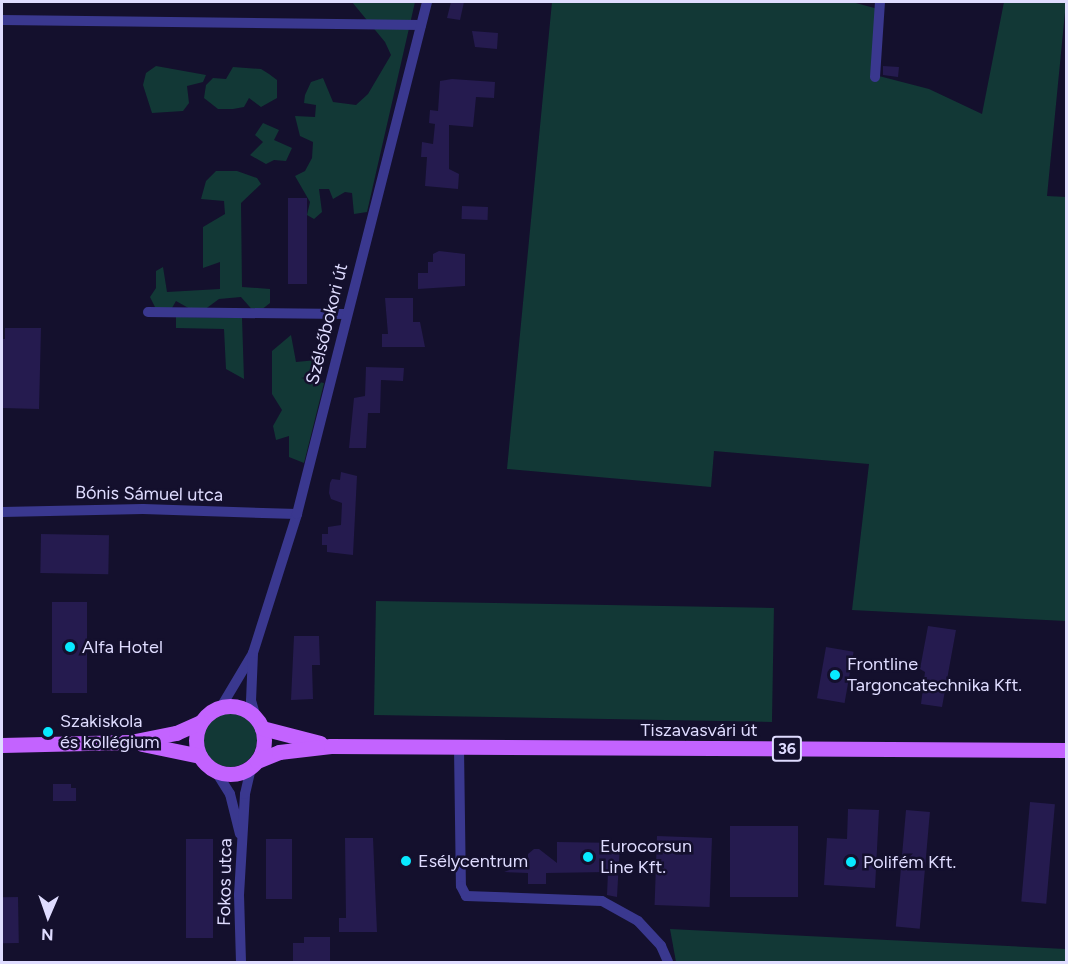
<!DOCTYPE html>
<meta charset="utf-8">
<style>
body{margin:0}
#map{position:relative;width:1068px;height:964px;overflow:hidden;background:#14102d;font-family:Figtree,sans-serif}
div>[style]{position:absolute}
.green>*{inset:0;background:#123836;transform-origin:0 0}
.round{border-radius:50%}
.building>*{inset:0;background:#251b4f;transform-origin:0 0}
.street>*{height:10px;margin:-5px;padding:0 5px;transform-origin:5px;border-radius:5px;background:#3a388f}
.primary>*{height:15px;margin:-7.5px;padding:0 7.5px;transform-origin:7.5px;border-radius:7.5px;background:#c363ff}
.primary>.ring{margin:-7.5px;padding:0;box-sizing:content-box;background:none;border:15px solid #c363ff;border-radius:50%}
.dots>*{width:16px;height:16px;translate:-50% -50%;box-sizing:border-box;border:3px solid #14102d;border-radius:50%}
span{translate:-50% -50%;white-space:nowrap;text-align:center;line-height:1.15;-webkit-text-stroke:5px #14102d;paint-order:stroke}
.shield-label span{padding:2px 4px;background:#14102d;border:2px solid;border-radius:4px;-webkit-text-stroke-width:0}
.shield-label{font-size:16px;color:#dfdcff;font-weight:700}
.street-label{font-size:18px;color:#dfdcff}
.poi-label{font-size:18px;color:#dfdcff}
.left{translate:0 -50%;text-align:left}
.frame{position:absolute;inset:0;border:3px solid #dfdcff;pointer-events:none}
.north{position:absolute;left:18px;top:886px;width:60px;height:60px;-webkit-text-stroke:4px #14102d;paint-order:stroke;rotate:182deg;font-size:16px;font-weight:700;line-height:24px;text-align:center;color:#dfdcff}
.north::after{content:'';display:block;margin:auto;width:21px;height:27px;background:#dfdcff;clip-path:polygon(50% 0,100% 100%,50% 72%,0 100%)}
</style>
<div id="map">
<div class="green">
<div style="clip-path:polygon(352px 2px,415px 2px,367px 212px,354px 214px,352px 193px,345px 192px,333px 199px,329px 189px,319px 189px,322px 212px,314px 219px,307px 215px,310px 202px,295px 176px,305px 171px,312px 158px,313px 142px,300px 136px,295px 116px,315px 117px,316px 105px,304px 103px,305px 95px,311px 82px,323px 78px,333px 102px,356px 105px,368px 94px,391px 55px,385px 42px)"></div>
<div style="clip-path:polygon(552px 2px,852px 2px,882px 10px,875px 75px,929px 89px,982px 114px,1004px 2px,1066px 2px,1047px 196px,1066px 197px,1066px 621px,852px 610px,869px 464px,714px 451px,711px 487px,507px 469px)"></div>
<div style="clip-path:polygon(156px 66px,206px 75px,203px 82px,187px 86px,189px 103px,183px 111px,152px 113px,143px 85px,146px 73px)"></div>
<div style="clip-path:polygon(233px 67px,261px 69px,269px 74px,277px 80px,277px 98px,261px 107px,249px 98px,244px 107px,233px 109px,218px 109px,204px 98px,206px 85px,213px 78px,226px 79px)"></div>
<div style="clip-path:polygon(263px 123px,279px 130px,274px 140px,292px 148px,286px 161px,274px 160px,266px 164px,250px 155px,263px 142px,255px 135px)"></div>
<div style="clip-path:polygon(216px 171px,237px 171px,257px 178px,261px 184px,241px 203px,242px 287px,270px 289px,270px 303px,256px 314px,241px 297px,219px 299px,204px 310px,192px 310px,176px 301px,169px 313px,158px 313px,150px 297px,156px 288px,156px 271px,163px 267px,167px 292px,220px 289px,220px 262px,203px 268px,203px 227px,225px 214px,224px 201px,201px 199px,206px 181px)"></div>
<div style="clip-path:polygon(176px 317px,242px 318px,244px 379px,226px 369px,224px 329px,176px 328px)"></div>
<div style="clip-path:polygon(291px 335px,296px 362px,317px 360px,321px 374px,301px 378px,324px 383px,304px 463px,289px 457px,289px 436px,276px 440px,273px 426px,282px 410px,272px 394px,272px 351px)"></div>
<div style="left:376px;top:601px;width:398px;height:114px;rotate:1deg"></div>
<div class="round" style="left:203px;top:713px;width:54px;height:54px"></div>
<div style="clip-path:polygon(670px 929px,1065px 949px,1066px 962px,676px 962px)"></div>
</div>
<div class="building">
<div style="clip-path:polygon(451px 2px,464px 2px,460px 20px,447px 18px)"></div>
<div style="clip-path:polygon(472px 31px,498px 33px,497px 49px,475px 47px)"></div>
<div style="clip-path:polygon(883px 66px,899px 67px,898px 77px,883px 75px)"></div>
<div style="clip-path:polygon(452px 79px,495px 82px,494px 98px,476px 97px,473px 127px,449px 125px,449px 169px,459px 174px,458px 189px,425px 186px,427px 157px,421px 157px,422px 142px,433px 144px,435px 124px,429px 123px,430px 110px,438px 111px,440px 81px)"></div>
<div style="left:288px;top:198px;width:19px;height:86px"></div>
<div style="left:462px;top:206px;width:26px;height:13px;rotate:2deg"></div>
<div style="clip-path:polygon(439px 251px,465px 254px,465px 286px,418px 289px,418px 273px,428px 273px,428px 262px,433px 262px,433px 254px)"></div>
<div style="clip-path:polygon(385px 298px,413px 298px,413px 322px,420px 322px,425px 347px,382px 347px,382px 334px,388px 334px)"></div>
<div style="clip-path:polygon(5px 328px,41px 328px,39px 409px,3px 408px,2px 339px,5px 339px)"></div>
<div style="clip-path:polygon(366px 367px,404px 368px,403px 381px,381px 380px,380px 413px,368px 413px,366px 448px,349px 448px,354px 398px,365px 396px)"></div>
<div style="clip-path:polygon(341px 472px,357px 476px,353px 555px,327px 552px,327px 545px,322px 545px,322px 534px,328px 534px,328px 527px,341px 525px,342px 503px,331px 499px,329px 493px,330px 483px,332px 479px,340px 480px)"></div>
<div style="left:41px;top:534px;width:68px;height:39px;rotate:1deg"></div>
<div style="left:52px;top:602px;width:35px;height:91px"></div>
<div style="clip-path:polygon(928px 626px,956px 630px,942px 707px,921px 704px,925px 672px,920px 669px)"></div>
<div style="clip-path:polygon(294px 636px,319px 636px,320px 665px,312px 665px,313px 699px,291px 700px)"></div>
<div style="left:826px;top:647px;width:28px;height:52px;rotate:10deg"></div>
<div style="clip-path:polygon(53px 784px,71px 784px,71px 788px,76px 788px,76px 801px,53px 801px)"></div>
<div style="left:1030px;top:802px;width:25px;height:100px;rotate:5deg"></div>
<div style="clip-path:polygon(848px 809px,879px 810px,875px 888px,824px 885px,827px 838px,847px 839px)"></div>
<div style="left:906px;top:810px;width:24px;height:117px;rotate:5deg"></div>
<div style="left:730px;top:826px;width:68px;height:71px"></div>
<div style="left:657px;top:836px;width:55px;height:69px;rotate:2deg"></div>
<div style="clip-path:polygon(345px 838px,373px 838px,377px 932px,339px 932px,339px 918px,346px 918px)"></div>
<div style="left:186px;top:839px;width:27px;height:99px"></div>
<div style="left:266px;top:839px;width:26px;height:60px"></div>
<div style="clip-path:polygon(557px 842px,620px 843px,617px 897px,607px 895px,608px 872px,546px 873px,546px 884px,528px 884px,528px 873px,504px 872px,528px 863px,528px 854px,534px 849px,539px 849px,557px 863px)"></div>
<div style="left:18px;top:897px;width:46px;height:16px;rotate:89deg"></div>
<div style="clip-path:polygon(304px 937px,330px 937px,330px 963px,293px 963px,293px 943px,304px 943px)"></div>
</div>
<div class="street">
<div style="left:2px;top:20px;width:419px;rotate:0.7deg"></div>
<div style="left:875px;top:77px;width:75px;rotate:-86.2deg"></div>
<div style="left:148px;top:312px;width:197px;rotate:0.6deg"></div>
<div style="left:2px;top:512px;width:141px;rotate:-1.2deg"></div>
<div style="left:143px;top:509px;width:154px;rotate:1.9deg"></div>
<div style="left:221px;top:707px;width:61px;rotate:-59.2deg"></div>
<div style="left:256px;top:718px;width:18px;rotate:-106deg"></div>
<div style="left:251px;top:701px;width:48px;rotate:-87.6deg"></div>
<div style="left:253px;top:653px;width:146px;rotate:-72.4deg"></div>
<div style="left:297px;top:514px;width:528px;rotate:-75.75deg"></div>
<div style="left:459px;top:748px;width:138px;rotate:89.2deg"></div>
<div style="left:461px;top:886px;width:11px;rotate:63deg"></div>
<div style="left:466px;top:896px;width:136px;rotate:2.1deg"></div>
<div style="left:602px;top:901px;width:41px;rotate:29.1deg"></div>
<div style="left:638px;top:921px;width:34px;rotate:47deg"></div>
<div style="left:661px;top:946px;width:17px;rotate:66deg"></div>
<div style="left:215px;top:770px;width:28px;rotate:58deg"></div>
<div style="left:230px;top:794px;width:41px;rotate:76deg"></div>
<div style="left:241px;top:962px;width:67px;rotate:-91.7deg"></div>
<div style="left:239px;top:895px;width:101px;rotate:-86.6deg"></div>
<div style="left:245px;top:794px;width:28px;rotate:-77deg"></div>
</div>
<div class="primary">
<div class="ring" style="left:196px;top:706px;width:53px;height:53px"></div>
<div style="left:262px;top:728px;width:60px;rotate:14.5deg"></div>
<div style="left:142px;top:744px;width:59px;rotate:11.7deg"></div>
<div style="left:2px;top:745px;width:128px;rotate:-1.3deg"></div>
<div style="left:130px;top:742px;width:47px;rotate:-11.1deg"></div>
<div style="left:176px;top:733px;width:27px;rotate:-24deg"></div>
<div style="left:257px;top:761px;width:24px;rotate:-22deg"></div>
<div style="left:279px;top:752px;width:52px;rotate:-6.6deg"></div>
<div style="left:331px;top:746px;width:735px;rotate:0.31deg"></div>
</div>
<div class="dots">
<div style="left:70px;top:647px;background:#08e9ff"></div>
<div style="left:835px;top:675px;background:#08e9ff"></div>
<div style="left:48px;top:732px;background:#08e9ff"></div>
<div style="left:588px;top:857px;background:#08e9ff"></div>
<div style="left:406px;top:861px;background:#08e9ff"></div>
<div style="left:851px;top:862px;background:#08e9ff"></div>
</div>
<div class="shield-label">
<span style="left:787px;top:749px">36</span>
</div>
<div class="street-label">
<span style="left:327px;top:324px;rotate:-76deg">Szélsőbokori út</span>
<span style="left:149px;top:494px;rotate:1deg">Bónis Sámuel utca</span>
<span style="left:699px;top:730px">Tiszavasvári út</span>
<span style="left:225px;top:882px;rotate:-89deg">Fokos utca</span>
</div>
<div class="poi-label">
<span class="left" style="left:82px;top:647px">Alfa Hotel</span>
<span class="left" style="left:847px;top:675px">Frontline<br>Targoncatechnika Kft.</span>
<span class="left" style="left:60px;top:732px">Szakiskola<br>és kollégium</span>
<span class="left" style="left:600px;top:857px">Eurocorsun<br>Line Kft.</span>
<span class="left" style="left:418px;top:861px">Esélycentrum</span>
<span class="left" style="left:863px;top:862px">Polifém Kft.</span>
</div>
<div class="frame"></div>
<div class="north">N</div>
</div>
